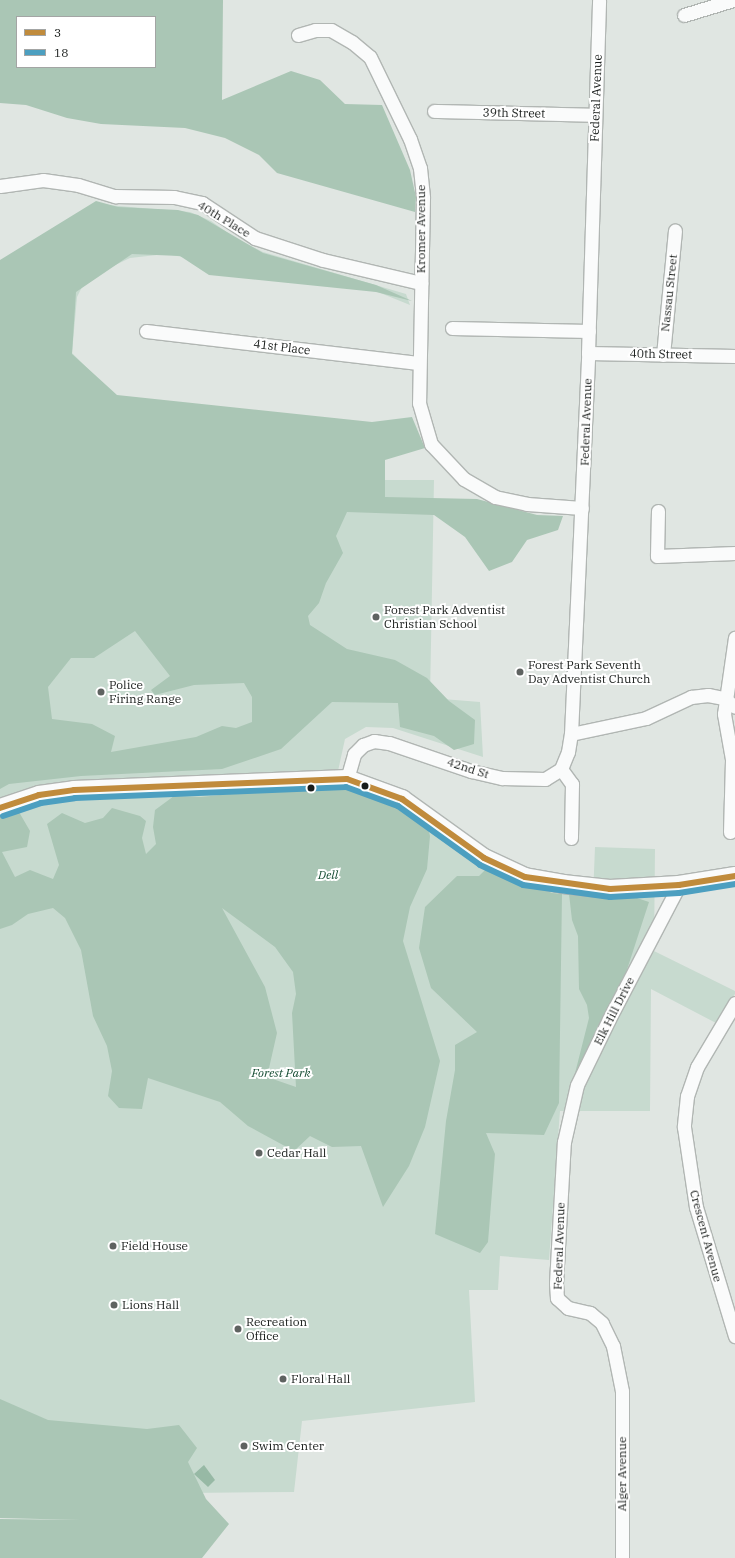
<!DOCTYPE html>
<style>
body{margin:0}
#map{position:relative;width:735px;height:1558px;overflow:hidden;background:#e0e6e2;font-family:"IBM Plex Serif",serif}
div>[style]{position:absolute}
.green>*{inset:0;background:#c7dacf}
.forest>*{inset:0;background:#aac6b5}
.water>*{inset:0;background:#97b9a5}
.roads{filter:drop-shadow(1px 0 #b1b6b3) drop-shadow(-1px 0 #b1b6b3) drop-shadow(0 1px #b1b6b3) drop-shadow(0 -1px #b1b6b3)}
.minor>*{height:13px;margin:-6.5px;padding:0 6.5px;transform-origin:6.5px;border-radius:6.5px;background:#fafbfb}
.secondary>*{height:18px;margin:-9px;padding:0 9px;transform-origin:9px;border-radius:9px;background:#fafbfb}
.bus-1>*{height:6px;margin:-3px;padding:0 3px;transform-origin:3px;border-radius:3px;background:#c08b3c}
.bus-2>*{height:6px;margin:-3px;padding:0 3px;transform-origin:3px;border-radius:3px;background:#4c9fc0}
.dots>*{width:11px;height:11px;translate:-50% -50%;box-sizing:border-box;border:2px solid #fff;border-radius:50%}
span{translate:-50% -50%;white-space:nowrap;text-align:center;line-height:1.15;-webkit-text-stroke:4px #fff;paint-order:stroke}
.street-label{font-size:12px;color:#191d1b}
.poi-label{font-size:12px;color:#191d1b}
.left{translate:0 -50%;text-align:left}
.park-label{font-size:12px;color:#144c32;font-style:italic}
.legend{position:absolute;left:16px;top:16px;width:140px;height:52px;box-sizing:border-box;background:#fff;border:1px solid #a3a5a4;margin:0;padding:5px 7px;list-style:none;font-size:12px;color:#191d1b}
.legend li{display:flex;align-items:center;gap:8px;height:20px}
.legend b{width:20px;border:1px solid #a3a5a4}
</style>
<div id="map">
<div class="green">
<div style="clip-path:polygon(107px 205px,190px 212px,211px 221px,235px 238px,263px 252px,406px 294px,410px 305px,378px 292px,166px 254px,130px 258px,86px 279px,77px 297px,72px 353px,115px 396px,343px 480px,434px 480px,430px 698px,480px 702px,483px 757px,393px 728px,366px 727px,345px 739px,338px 771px,415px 820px,497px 879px,593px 896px,595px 847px,655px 849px,654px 951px,735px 991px,735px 994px,716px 1023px,651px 989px,650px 1111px,560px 1111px,549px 1260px,500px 1256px,498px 1290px,469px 1290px,475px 1402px,302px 1421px,294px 1492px,187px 1493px,0 1517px,0 261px)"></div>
</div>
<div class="forest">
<div style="clip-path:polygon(evenodd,0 0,223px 0,222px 100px,291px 71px,320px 80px,345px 104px,382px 105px,410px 170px,416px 197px,415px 212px,277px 173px,259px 155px,225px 138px,185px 128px,101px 124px,67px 118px,26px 105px,0 103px,0 0,17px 17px,155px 17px,155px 67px,17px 67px,17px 17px)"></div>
<div style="clip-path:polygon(evenodd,96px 201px,118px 207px,178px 210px,198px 215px,263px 253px,376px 285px,412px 301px,376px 292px,209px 275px,180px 256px,132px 254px,76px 292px,72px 354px,117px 395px,372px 422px,412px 417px,425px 448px,385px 460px,385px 497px,477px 499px,537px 515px,563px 516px,558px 530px,527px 540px,512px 562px,489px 571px,465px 537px,434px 515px,347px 512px,336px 536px,343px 553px,326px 583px,319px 603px,308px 616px,310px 625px,347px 649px,395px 660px,427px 678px,449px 701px,475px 720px,474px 744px,454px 750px,434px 736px,400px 727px,398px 703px,332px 702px,281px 749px,222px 769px,81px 776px,9px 784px,0 789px,0 260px,96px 201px,135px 631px,170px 676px,151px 690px,155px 695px,194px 685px,244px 683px,252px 697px,252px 722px,236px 728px,222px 726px,196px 737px,111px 752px,115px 736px,92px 724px,52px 719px,48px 687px,71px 658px,94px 658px,135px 631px)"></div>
<div style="clip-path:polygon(evenodd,343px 787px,402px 802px,427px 824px,430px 836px,427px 869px,410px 907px,403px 941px,440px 1061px,425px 1127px,409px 1166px,383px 1207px,361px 1146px,332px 1147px,310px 1136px,294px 1151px,248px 1126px,220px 1102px,148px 1078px,142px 1109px,119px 1108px,108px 1096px,112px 1071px,107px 1046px,93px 1016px,81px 950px,65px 918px,53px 908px,28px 914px,12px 925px,0 929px,0 817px,19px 812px,30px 831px,27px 847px,2px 852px,15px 877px,30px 870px,53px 879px,59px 865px,47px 824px,62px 813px,85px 823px,103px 818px,112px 808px,140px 816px,146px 821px,142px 838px,146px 854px,156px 844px,153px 827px,155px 810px,174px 796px,201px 797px,288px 788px,343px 787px,222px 908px,275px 947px,293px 972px,296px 994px,292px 1013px,296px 1087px,267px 1077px,277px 1033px,265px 987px,222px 908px)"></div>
<div style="clip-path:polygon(488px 867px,552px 893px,562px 894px,559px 1103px,544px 1135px,486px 1133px,495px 1154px,488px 1242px,480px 1253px,435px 1234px,446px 1121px,455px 1070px,455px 1045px,477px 1032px,431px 988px,419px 948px,425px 907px,457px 876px,479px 876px)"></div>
<div style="clip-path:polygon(569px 894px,628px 895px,649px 902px,621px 988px,571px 1089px,589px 1018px,587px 1005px,579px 989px,578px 936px,572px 920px)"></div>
<div style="clip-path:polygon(0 1399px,48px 1420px,147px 1429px,179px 1425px,197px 1448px,188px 1462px,206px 1499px,229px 1524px,202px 1558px,0 1558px,0 1519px,81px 1520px,0 1518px)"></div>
</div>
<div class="water">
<div style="clip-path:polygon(204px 1465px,215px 1480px,208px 1487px,194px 1474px)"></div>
</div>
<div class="roads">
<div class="minor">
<div style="left:684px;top:15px;width:51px;rotate:-17deg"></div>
<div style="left:298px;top:35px;width:18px;rotate:-16deg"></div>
<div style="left:315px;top:30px;width:16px"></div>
<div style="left:331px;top:30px;width:24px;rotate:30deg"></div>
<div style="left:352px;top:42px;width:23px;rotate:40deg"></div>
<div style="left:370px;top:57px;width:91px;rotate:64deg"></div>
<div style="left:410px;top:139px;width:31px;rotate:71deg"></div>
<div style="left:420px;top:168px;width:30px;rotate:84deg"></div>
<div style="left:423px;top:198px;width:205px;rotate:91.1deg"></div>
<div style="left:419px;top:403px;width:43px;rotate:73.7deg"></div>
<div style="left:431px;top:444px;width:48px;rotate:46.7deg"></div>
<div style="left:464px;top:479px;width:36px;rotate:30deg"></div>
<div style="left:495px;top:497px;width:33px;rotate:12deg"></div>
<div style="left:527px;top:504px;width:55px;rotate:4.2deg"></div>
<div style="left:434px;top:111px;width:161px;rotate:1.4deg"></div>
<div style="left:0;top:186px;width:43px;rotate:-7.9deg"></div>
<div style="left:43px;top:180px;width:35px;rotate:8deg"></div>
<div style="left:78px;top:185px;width:39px;rotate:17deg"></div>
<div style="left:115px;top:196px;width:59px;rotate:1deg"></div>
<div style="left:174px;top:197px;width:29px;rotate:12deg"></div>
<div style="left:202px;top:203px;width:64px;rotate:33.4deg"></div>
<div style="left:255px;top:238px;width:71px;rotate:17.9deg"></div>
<div style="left:323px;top:260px;width:101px;rotate:13.2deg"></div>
<div style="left:452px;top:328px;width:137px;rotate:1.3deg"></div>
<div style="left:146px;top:331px;width:274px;rotate:6.7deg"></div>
<div style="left:588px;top:353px;width:147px;rotate:1.2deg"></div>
<div style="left:663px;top:355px;width:125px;rotate:-84.5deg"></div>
<div style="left:658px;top:511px;width:45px;rotate:91.3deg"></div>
<div style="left:657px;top:556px;width:78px;rotate:-2.2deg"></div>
<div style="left:571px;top:734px;width:77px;rotate:-12deg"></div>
<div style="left:646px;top:718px;width:50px;rotate:-25deg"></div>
<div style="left:691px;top:697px;width:17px;rotate:-7deg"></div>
<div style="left:708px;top:695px;width:16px;rotate:11deg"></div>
<div style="left:724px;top:698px;width:14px;rotate:39deg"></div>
<div style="left:561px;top:769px;width:18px;rotate:-68deg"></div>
<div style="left:568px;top:752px;width:18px;rotate:-81deg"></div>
<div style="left:571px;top:734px;width:381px;rotate:-87.4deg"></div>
<div style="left:588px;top:353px;width:353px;rotate:-88.2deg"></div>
<div style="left:561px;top:769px;width:19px;rotate:54deg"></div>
<div style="left:572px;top:784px;width:54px;rotate:91.1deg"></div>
<div style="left:347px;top:779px;width:26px;rotate:-74deg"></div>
<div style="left:354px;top:754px;width:13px;rotate:-45deg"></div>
<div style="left:363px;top:745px;width:12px;rotate:-20deg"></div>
<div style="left:374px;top:741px;width:15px;rotate:8deg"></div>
<div style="left:389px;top:743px;width:87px;rotate:18.9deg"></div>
<div style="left:471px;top:771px;width:32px;rotate:13deg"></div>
<div style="left:502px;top:778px;width:43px;rotate:1.3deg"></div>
<div style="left:545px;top:779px;width:19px;rotate:-32deg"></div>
<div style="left:730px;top:832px;width:73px;rotate:-88.4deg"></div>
<div style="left:732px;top:759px;width:46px;rotate:-100.1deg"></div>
<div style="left:724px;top:714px;width:77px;rotate:-81.8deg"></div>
<div style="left:735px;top:1003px;width:74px;rotate:120.7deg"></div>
<div style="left:697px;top:1067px;width:31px;rotate:109deg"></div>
<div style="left:687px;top:1096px;width:31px;rotate:96deg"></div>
<div style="left:684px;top:1127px;width:81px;rotate:81.5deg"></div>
<div style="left:696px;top:1207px;width:135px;rotate:73.2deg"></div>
<div style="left:622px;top:1558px;width:167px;rotate:-90deg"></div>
<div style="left:622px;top:1391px;width:46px;rotate:-101.3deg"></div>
<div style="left:613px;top:1346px;width:25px;rotate:-116deg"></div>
<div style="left:602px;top:1323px;width:16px;rotate:-140deg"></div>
<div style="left:590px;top:1313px;width:23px;rotate:-167deg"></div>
<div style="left:568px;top:1308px;width:15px;rotate:-138deg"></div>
<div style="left:557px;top:1298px;width:15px;rotate:-94deg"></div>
<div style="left:556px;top:1283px;width:141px;rotate:-86.8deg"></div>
<div style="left:564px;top:1142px;width:58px;rotate:-77.2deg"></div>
<div style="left:577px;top:1085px;width:73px;rotate:-64.1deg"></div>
<div style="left:609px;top:1019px;width:151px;rotate:-62.4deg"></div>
</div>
<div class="secondary">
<div style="left:0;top:808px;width:41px;rotate:-18.4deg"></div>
<div style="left:39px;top:795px;width:35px;rotate:-8deg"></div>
<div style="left:74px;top:790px;width:273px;rotate:-2.3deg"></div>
<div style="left:347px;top:779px;width:59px;rotate:20deg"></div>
<div style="left:402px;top:799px;width:101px;rotate:35.7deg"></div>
<div style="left:484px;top:858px;width:45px;rotate:24.9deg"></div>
<div style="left:525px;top:877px;width:39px;rotate:10deg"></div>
<div style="left:563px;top:884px;width:47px;rotate:6.1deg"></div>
<div style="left:610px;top:889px;width:69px;rotate:-3.3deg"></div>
<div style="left:679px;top:885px;width:57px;rotate:-9.1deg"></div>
</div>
</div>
<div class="bus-1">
<div style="left:0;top:808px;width:41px;rotate:-18.4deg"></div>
<div style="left:39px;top:795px;width:35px;rotate:-8deg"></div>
<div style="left:74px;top:790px;width:273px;rotate:-2.3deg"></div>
<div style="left:347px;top:779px;width:59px;rotate:20deg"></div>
<div style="left:402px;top:799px;width:101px;rotate:35.7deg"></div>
<div style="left:484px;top:858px;width:45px;rotate:24.9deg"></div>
<div style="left:525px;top:877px;width:86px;rotate:8deg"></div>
<div style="left:610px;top:889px;width:69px;rotate:-3.3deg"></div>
<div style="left:679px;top:885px;width:57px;rotate:-9.1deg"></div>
</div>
<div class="bus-2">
<div style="left:3px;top:816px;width:40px;rotate:-18.9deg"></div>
<div style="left:41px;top:803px;width:34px;rotate:-8deg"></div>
<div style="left:75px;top:798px;width:271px;rotate:-2.3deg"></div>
<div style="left:346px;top:787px;width:55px;rotate:20.1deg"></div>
<div style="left:398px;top:806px;width:101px;rotate:35.7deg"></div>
<div style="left:480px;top:865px;width:47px;rotate:24.9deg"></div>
<div style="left:523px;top:885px;width:88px;rotate:7.9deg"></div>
<div style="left:610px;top:897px;width:69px;rotate:-3.3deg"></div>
<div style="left:679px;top:893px;width:57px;rotate:-9.1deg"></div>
</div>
<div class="dots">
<div style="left:376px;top:617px;background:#5f6361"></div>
<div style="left:520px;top:672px;background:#5f6361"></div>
<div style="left:101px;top:692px;background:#5f6361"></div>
<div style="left:365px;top:786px;background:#191d1b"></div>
<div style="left:311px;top:788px;background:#191d1b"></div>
<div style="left:259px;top:1153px;background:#5f6361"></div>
<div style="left:113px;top:1246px;background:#5f6361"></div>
<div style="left:114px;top:1305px;background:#5f6361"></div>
<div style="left:238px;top:1329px;background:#5f6361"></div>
<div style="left:283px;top:1379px;background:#5f6361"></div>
<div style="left:244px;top:1446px;background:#5f6361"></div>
</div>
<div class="street-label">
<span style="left:596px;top:98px;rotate:-88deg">Federal Avenue</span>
<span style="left:514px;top:113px;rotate:1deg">39th Street</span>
<span style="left:224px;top:219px;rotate:31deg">40th Place</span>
<span style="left:421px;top:229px;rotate:-90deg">Kromer Avenue</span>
<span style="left:669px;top:293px;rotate:-84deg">Nassau Street</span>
<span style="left:282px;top:347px;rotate:7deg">41st Place</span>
<span style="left:661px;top:354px;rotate:1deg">40th Street</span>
<span style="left:586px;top:422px;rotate:-88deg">Federal Avenue</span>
<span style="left:468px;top:768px;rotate:18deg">42nd St</span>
<span style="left:614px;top:1011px;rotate:-63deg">Elk Hill Drive</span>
<span style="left:706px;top:1236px;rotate:75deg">Crescent Avenue</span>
<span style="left:559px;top:1246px;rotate:-88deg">Federal Avenue</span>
<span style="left:622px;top:1474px;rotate:-90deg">Alger Avenue</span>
</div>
<div class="poi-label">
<span class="left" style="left:384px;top:617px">Forest Park Adventist<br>Christian School</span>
<span class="left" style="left:528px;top:672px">Forest Park Seventh<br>Day Adventist Church</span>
<span class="left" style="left:109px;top:692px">Police<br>Firing Range</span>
<span class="left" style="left:267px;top:1153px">Cedar Hall</span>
<span class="left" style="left:121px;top:1246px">Field House</span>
<span class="left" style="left:122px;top:1305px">Lions Hall</span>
<span class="left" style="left:246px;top:1329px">Recreation<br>Office</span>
<span class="left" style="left:291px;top:1379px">Floral Hall</span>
<span class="left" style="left:252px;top:1446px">Swim Center</span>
</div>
<div class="park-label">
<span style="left:328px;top:875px">Dell</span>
<span style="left:281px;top:1073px">Forest Park</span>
</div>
<ul class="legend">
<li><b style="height:5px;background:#c08b3c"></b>3</li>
<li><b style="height:5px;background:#4c9fc0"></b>18</li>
</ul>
</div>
